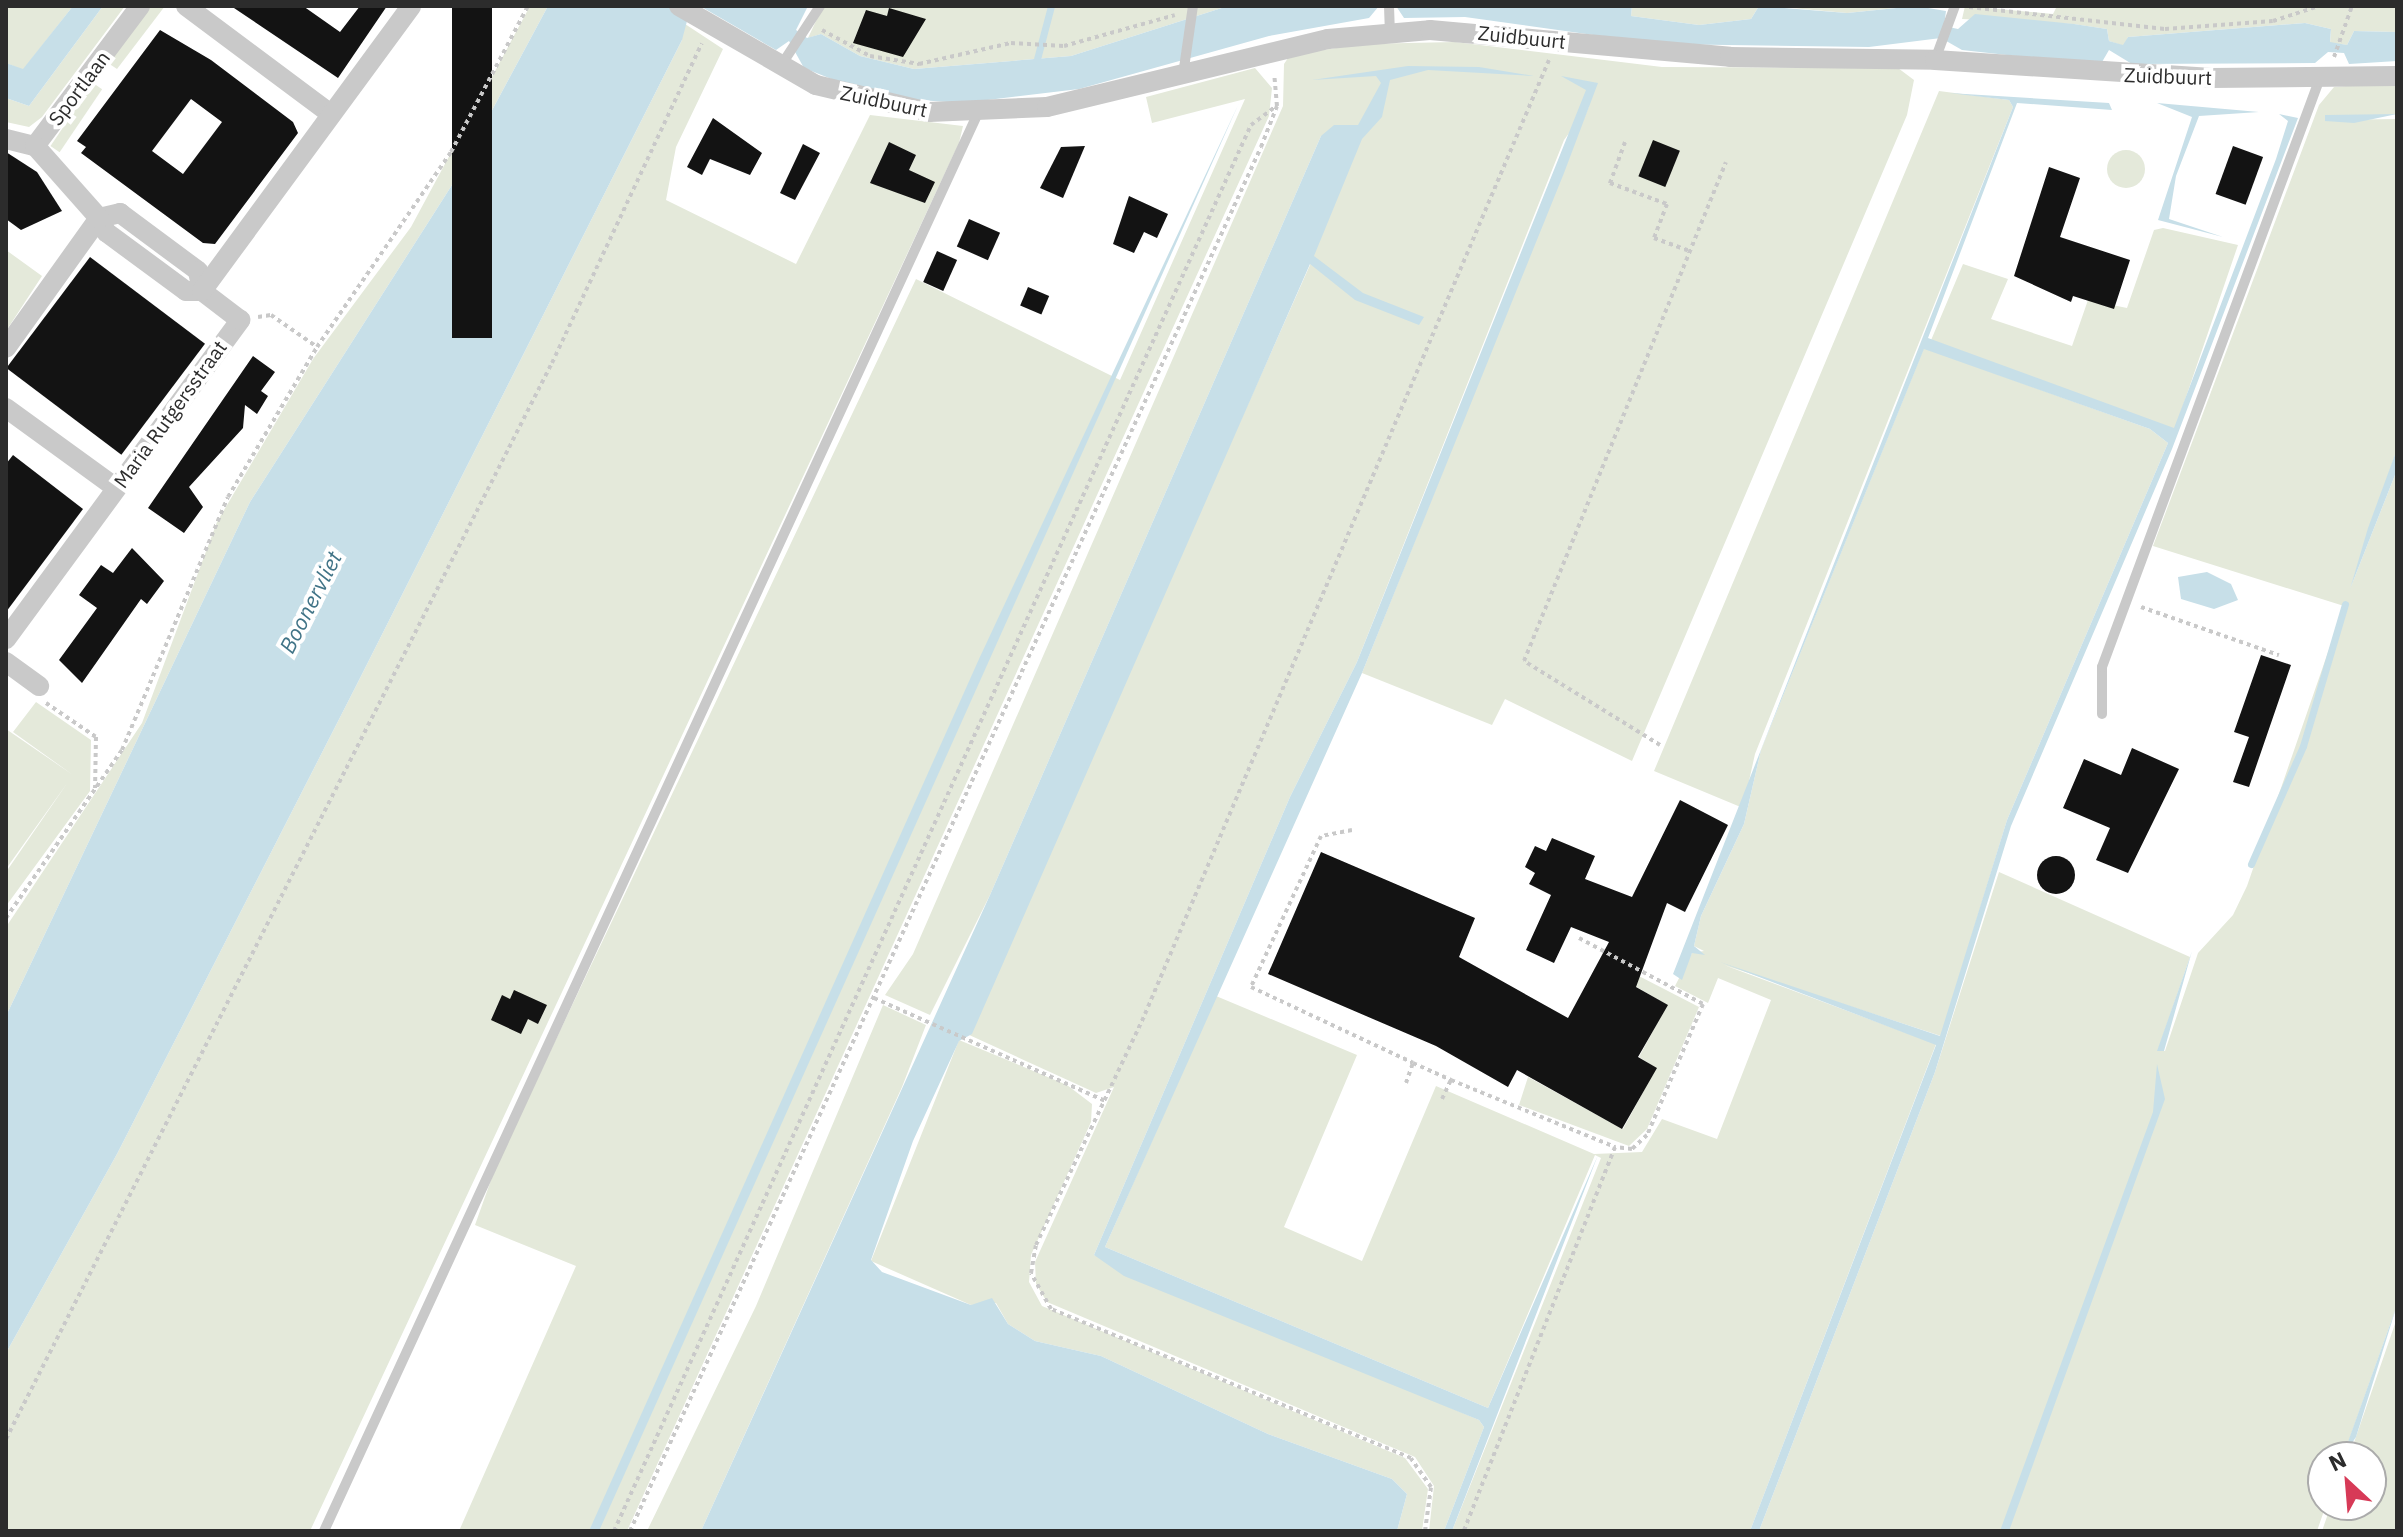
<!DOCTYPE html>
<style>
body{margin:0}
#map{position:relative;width:2403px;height:1537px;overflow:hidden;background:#fff;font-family:"IBM Plex Sans",sans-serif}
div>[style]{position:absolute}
.green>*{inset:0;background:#e4e9da;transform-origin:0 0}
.round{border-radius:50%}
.water>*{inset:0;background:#c7dfe8}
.stream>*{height:7px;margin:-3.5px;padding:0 3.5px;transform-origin:3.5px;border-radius:3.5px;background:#c7dfe8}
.building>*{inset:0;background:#131313;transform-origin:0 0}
.path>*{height:4px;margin-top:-2px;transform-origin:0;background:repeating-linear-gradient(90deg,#c9c9c9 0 4px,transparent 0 8px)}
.service>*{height:10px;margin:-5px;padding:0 5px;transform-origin:5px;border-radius:5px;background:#c9c9c9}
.minor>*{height:20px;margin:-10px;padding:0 10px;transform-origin:10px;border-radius:10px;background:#c9c9c9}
span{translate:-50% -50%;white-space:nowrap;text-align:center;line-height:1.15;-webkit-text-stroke:8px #fff;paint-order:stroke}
.street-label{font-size:20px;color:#2c2c2c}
.water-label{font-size:22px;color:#417487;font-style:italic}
.frame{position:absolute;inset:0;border:8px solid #2c2c2c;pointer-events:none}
.north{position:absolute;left:2307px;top:1441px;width:80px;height:80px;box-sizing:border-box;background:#fff;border:2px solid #ababab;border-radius:50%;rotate:334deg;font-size:22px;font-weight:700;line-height:32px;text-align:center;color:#2c2c2c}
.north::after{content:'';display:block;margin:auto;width:28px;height:36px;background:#d73a57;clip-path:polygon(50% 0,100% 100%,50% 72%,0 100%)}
</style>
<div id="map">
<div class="green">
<div style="clip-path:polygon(6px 6px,73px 6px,23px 70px,6px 63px)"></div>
<div style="clip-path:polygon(103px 6px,125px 6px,42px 117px,29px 127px,6px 122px,6px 98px,29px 106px)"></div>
<div style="clip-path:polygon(151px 6px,165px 6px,117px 69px,108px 63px)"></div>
<div style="clip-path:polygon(530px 6px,548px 6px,452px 185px,250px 502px,6px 1016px,6px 927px,142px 723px,217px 522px,313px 359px,411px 227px)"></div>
<div style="clip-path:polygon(823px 6px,1228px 6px,1071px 56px,914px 69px,860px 56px,821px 34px,808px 38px)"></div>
<div style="clip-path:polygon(1632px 6px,1759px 6px,1751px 19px,1699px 25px,1631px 16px)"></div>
<div style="clip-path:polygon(1771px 6px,1915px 6px,1847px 13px)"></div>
<div style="clip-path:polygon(1965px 6px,2053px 14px,2057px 6px,2397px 6px,2397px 32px,2354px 31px,2347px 45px,2330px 43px,2331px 29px,2305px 23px,2128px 37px,2124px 46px,2109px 41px,2107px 29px,2073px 24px,1962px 19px)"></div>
<div style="clip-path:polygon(682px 22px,723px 49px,676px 147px,666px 200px,796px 264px,870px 115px,963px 126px,959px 143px,310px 1531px,6px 1531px,6px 1353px,117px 1154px,355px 688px,682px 40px)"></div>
<div style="clip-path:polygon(1455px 42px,1662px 67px,1898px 68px,1914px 80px,1907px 115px,1632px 761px,1505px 699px,1492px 725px,1362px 673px,1589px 106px,1564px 140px,1357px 662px,1290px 797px,1094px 1255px,1479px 1420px,1484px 1427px,1444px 1531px,1429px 1531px,1434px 1486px,1415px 1457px,1047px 1302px,1036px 1284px,1035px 1262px,1114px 1087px,1096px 1093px,967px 1034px,1314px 256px,1321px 136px,990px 895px,930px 1015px,885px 995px,913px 954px,1283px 106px,1284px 64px,1290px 55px,1362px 44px)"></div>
<div style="clip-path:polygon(1255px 68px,1272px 88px,1269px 116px,627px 1531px,459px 1531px,576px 1266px,475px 1225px,496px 1166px,916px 279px,1120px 380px,1245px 99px,1152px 123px,1146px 97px)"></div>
<div style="clip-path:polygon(2397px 82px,2397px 114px,2325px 120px,2397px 119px,2397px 449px,2350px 589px,2397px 470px,2397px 1305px,2343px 1457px,2323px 1457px,2326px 1505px,2317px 1531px,1759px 1531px,1935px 1072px,1999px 872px,2190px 957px,2158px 1050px,2165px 1051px,2198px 953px,2233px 915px,2247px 886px,2344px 606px,2153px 546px,2319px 105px,2334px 87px)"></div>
<div style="left:93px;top:83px;width:11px;height:76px;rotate:34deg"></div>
<div style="clip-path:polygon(1939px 91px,2009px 100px,2013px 107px,1755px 754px,1743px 808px,1654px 771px)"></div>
<div class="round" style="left:2107px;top:150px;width:38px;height:38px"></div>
<div style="clip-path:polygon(2163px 228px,2238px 245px,2173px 435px,1929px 345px,1963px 264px,2008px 279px,1991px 319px,2072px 346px,2088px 300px,2127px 308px,2154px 230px)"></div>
<div style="clip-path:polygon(6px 250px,42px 276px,6px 331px,7px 264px)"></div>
<div style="clip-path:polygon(1924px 348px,2150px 429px,2168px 443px,2007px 820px,1941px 1036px,1724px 965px,1936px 1044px,1750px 1531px,1452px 1531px,1601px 1158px,1595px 1155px,1488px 1408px,1105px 1247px,1216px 996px,1357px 1055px,1284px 1227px,1362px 1261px,1436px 1086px,1594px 1154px,1642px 1152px,1662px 1119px,1717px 1139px,1771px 1000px,1718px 978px,1708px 1003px,1675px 986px,1692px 953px,1704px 951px,1694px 946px,1701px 916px,1744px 824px,1761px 750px)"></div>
<div style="clip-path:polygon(36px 702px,91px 740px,90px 791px,6px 906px,6px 872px,68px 782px,6px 869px,6px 729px,73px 775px,13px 732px)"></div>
<div style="clip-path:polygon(1602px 957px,1699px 1007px,1647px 1129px,1629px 1146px,1519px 1105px,1528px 1077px,1623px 1129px,1656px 1068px,1639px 1057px,1667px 1005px,1598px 964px)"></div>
<div style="clip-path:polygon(883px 1005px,926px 1025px,902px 1087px,701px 1531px,647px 1531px,756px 1306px)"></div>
<div style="clip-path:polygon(959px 1040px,1067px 1085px,1092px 1104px,1091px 1122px,1031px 1255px,1029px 1282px,1042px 1306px,1405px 1458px,1428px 1489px,1422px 1531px,1397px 1531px,1407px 1494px,1392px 1479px,1268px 1434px,1101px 1356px,1035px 1341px,1008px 1324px,996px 1303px,971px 1305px,871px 1261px)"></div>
<div style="clip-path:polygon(2397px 1318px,2397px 1531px,2322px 1531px,2331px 1505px,2371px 1505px,2371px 1457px,2349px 1457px)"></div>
</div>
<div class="water">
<div style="clip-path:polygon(73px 6px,103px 6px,29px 106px,6px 98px,6px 63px,23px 69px)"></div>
<div style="clip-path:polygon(548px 6px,691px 6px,682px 40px,355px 688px,117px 1154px,6px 1353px,6px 1016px,250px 502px,452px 185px)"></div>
<div style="clip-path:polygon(700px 6px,808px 6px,796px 30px,807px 38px,821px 34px,860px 56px,914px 69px,1071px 56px,1228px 6px,1379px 6px,1369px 18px,1269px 36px,1079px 89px,963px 103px,904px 99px,839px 82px,804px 68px,789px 41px,776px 50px)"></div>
<div style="clip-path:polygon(1396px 6px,1632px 6px,1631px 16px,1699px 25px,1751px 19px,1759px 6px,1847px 13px,1916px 6px,1946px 11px,1944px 26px,1958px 29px,1975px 14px,2074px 24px,2107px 29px,2109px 41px,2123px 45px,2128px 37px,2305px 23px,2331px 29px,2330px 42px,2347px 45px,2354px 31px,2397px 32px,2397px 61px,2349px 64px,2344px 53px,2328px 52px,2315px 63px,2132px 64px,2109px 50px,2102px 62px,2062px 61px,1962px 50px,1941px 38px,1869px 47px,1658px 44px,1465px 17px,1404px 18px)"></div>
<div style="clip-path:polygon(1408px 66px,1479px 67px,1534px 76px,1428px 70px,1390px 80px,1382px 117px,1362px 139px,1314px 256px,1363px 293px,1424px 317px,1419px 325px,1355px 300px,1310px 264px,972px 1034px,959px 1041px,913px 1141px,871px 1260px,882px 1272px,971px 1305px,992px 1298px,1008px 1324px,1035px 1341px,1101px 1356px,1268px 1434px,1392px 1479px,1407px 1494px,1397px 1531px,701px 1531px,990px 895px,1321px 136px,1334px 125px,1358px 125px,1381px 83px,1376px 76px,1312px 80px)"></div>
<div style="clip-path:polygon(1561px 76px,1598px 83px,1564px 173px,1362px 673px,1105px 1247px,1488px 1408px,1598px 1155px,1452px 1531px,1444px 1531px,1484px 1427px,1479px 1420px,1124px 1276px,1094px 1255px,1290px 797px,1357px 662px,1586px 90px)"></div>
<div style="clip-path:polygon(1949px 93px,2109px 103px,2112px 110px,2017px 103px,1928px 338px,2174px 428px,2276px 159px,2288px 121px,2279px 114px,2298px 118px,2172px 449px,2011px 826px,1935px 1072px,1759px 1531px,1750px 1531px,1936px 1045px,1720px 962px,1940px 1036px,2007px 820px,2168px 443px,2150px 429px,1924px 349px,1761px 750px,1744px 824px,1701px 916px,1694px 946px,1705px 955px,1692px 953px,1682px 980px,1673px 974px,2013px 107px,2009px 100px)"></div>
<div style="clip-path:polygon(1239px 103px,599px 1531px,589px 1531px,979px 659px)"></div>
<div style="clip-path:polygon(2157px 103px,2259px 112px,2199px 116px,2176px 176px,2169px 219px,2223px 237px,2158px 220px,2192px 117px)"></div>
<div style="clip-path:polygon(2397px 114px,2354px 123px,2325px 121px,2325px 115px)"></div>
<div style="clip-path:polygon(2397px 449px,2397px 470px,2350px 589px,2368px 528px)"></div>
<div style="clip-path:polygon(2207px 572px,2231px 584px,2238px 600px,2214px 609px,2181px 599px,2178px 577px)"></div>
<div style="clip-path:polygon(2192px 951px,2164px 1051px,2157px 1051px,2190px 957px)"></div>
<div style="clip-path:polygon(2157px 1064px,2165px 1099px,2009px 1531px,2000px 1531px,2153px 1112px)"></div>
<div style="clip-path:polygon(2397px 1305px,2356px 1437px,2343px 1457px,2344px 1453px)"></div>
</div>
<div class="stream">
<div style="left:1037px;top:59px;width:55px;rotate:-75.2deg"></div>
<div style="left:2251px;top:864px;width:129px;rotate:-66.2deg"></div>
<div style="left:2303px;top:746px;width:148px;rotate:-73.5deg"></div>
</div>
<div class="building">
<div style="clip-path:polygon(231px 6px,303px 6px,340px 32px,360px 6px,387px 6px,338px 78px)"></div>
<div style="left:452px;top:6px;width:40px;height:332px"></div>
<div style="clip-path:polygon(889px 8px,926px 19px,903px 57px,853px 43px,866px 10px,887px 16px)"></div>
<div style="clip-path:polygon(evenodd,160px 30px,211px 60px,293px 122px,298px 133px,215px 244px,203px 243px,81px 153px,86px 147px,77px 141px,160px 30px,191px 99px,222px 122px,183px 174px,152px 151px,191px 99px)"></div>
<div style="clip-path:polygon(713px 118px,762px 153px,750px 175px,710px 159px,702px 175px,687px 167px)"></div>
<div style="left:1653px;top:140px;width:29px;height:39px;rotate:22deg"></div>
<div style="clip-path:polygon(889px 142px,916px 155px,909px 170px,935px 182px,925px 203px,870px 183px)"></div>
<div style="clip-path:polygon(803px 144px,820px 153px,795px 200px,780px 193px)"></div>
<div style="clip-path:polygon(1085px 146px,1063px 198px,1040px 188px,1061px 147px)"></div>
<div style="left:2233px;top:146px;width:32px;height:51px;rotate:20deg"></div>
<div style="clip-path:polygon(6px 152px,37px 172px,62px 211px,21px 230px,6px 219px)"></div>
<div style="clip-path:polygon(2049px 167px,2080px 178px,2060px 237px,2130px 260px,2114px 309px,2073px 296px,2071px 302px,2014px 276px)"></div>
<div style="clip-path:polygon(1129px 196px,1168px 214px,1157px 238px,1144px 232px,1134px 253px,1113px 244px)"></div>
<div style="left:969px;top:219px;width:34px;height:30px;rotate:24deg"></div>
<div style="left:937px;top:251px;width:22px;height:34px;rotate:24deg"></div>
<div style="left:90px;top:257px;width:144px;height:139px;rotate:37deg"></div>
<div style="left:1028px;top:287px;width:23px;height:20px;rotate:23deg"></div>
<div style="clip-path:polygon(253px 356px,275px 372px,261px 391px,268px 396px,257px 414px,245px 405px,243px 428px,189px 487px,203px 507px,184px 533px,148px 508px)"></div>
<div style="clip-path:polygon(13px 455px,83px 509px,6px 612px,6px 464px)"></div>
<div style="clip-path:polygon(132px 548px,164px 581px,147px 604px,141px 599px,82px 683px,59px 660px,97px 608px,79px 595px,101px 565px,113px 573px)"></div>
<div style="clip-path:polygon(2261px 655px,2291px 665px,2249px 787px,2233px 782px,2249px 737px,2234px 732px)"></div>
<div style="clip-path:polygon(2132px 748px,2179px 769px,2128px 873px,2096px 860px,2110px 828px,2063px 808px,2084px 759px,2121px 775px)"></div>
<div style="clip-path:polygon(1680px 800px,1728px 825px,1685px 912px,1667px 903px,1636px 987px,1668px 1005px,1638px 1057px,1657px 1068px,1622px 1129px,1517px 1070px,1508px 1087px,1436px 1046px,1268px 974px,1321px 852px,1475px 918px,1459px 957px,1568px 1018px,1609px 942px,1571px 927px,1554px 963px,1526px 950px,1551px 895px,1529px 884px,1535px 873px,1525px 867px,1535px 846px,1546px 851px,1552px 838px,1595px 856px,1585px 879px,1632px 897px)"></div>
<div class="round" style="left:2037px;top:856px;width:38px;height:38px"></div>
<div style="clip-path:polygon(514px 990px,547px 1005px,538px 1024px,528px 1019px,521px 1034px,491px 1020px,502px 995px,510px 999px)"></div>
</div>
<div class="path">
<div style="left:1969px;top:7px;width:197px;rotate:6.4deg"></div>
<div style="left:2165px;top:29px;width:108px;rotate:-4.2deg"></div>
<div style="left:2273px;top:21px;width:48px;rotate:-18.1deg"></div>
<div style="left:822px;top:30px;width:55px;rotate:28.4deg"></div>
<div style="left:870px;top:56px;width:50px;rotate:9.3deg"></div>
<div style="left:919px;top:64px;width:94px;rotate:-12.9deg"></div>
<div style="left:1011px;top:43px;width:53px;rotate:3.2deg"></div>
<div style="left:1064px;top:46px;width:115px;rotate:-15.6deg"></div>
<div style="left:2334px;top:57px;width:54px;rotate:-70.6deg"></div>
<div style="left:1625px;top:142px;width:44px;rotate:110.1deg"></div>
<div style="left:1610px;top:183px;width:61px;rotate:20.2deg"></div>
<div style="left:1667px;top:204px;width:36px;rotate:111deg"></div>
<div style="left:1654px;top:238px;width:38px;rotate:20deg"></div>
<div style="left:258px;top:317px;width:13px;rotate:-9deg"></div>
<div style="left:271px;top:315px;width:56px;rotate:34.8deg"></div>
<div style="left:2141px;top:607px;width:146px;rotate:19.2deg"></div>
<div style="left:46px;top:703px;width:60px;rotate:34.2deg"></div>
<div style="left:96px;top:737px;width:51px;rotate:91.1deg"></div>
<div style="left:1660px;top:745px;width:160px;rotate:-148.3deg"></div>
<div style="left:1524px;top:661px;width:538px;rotate:-67.96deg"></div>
<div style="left:1352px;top:830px;width:32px;rotate:169deg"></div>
<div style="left:1321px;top:836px;width:166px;rotate:114.9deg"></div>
<div style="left:1251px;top:987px;width:179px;rotate:25.1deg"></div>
<div style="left:6px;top:918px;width:204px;rotate:-55.4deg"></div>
<div style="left:122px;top:750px;width:274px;rotate:-67.3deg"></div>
<div style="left:228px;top:497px;width:174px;rotate:-59.3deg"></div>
<div style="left:317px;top:347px;width:237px;rotate:-55.5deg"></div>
<div style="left:451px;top:152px;width:165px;rotate:-62.2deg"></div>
<div style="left:1579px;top:938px;width:140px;rotate:28deg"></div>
<div style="left:1703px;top:1004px;width:142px;rotate:113.1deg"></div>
<div style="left:1647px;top:1135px;width:21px;rotate:137deg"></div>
<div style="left:1632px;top:1149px;width:17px;rotate:-173deg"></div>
<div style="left:874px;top:998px;width:253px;rotate:24deg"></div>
<div style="left:1406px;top:1083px;width:21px;rotate:-71deg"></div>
<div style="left:1413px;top:1063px;width:42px;rotate:24.1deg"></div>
<div style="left:1442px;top:1099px;width:21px;rotate:-65deg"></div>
<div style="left:1451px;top:1080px;width:177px;rotate:22.2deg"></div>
<div style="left:1615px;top:1147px;width:413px;rotate:111.5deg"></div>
<div style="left:6px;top:1439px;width:1207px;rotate:-63.1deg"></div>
<div style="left:552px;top:363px;width:353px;rotate:-64.9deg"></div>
<div style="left:614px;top:1531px;width:1544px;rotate:-65.63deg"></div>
<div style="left:1251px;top:125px;width:30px;rotate:-37deg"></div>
<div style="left:630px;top:1531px;width:1521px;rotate:-65.49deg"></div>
<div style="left:1261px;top:147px;width:44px;rotate:-68.7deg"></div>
<div style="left:1277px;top:106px;width:32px;rotate:-95deg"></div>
<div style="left:1425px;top:1531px;width:44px;rotate:-82.2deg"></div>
<div style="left:1431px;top:1487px;width:35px;rotate:-125deg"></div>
<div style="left:1411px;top:1458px;width:390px;rotate:-157.5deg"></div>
<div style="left:1051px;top:1309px;width:41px;rotate:-119.1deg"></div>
<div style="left:1031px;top:1273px;width:28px;rotate:-80deg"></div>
<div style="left:1036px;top:1245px;width:255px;rotate:-64.7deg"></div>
<div style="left:1145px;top:1014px;width:1036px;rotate:-67.05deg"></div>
</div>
<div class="service">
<div style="left:1389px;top:6px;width:25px;rotate:88deg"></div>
<div style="left:1935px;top:60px;width:58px;rotate:-69.7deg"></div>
<div style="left:780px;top:67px;width:73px;rotate:-56.7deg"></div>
<div style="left:1183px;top:75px;width:70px;rotate:-81.8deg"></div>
<div style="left:2102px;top:714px;width:47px;rotate:-90deg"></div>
<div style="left:2102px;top:667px;width:628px;rotate:-69.69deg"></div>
<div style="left:324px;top:1531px;width:1562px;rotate:-65.24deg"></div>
</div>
<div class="minor">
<div style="left:186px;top:6px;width:181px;rotate:36.7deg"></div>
<div style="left:679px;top:6px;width:158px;rotate:30deg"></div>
<div style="left:816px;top:85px;width:116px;rotate:13.4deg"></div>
<div style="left:929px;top:112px;width:118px;rotate:-2.4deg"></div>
<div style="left:1047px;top:107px;width:289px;rotate:-13.6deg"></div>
<div style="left:1328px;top:39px;width:102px;rotate:-5deg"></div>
<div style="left:1430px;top:30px;width:301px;rotate:5.1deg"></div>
<div style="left:1730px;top:57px;width:205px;rotate:0.8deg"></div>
<div style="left:1935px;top:60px;width:277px;rotate:3.7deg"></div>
<div style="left:2211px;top:78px;width:186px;rotate:-0.6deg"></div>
<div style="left:6px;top:139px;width:30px;rotate:14deg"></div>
<div style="left:35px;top:146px;width:175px;rotate:-53.1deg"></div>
<div style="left:120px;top:213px;width:97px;rotate:36.6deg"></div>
<div style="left:198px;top:271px;width:20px;rotate:79deg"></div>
<div style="left:202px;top:291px;width:16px;rotate:180deg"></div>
<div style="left:186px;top:291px;width:99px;rotate:-143.6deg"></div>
<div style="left:106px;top:232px;width:16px;rotate:-117deg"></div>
<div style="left:99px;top:218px;width:22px;rotate:-13deg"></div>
<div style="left:6px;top:348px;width:160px;rotate:-54.4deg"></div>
<div style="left:99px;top:218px;width:96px;rotate:-131.6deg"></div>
<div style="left:6px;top:408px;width:136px;rotate:36deg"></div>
<div style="left:6px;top:639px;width:396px;rotate:-53.7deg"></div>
<div style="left:240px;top:320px;width:48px;rotate:-142.7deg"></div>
<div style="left:202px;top:291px;width:353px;rotate:-53.7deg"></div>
<div style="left:6px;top:662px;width:41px;rotate:36deg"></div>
</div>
<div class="street-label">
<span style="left:1522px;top:37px;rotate:6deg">Zuidbuurt</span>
<span style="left:2168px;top:76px;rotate:2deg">Zuidbuurt</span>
<span style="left:79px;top:88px;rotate:-53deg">Sportlaan</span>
<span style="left:884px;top:101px;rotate:12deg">Zuidbuurt</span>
<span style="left:170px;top:414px;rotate:-54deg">Maria Rutgersstraat</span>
</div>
<div class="water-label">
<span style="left:310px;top:602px;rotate:-63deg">Boonervliet</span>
</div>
<div class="frame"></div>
<div class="north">N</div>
</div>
